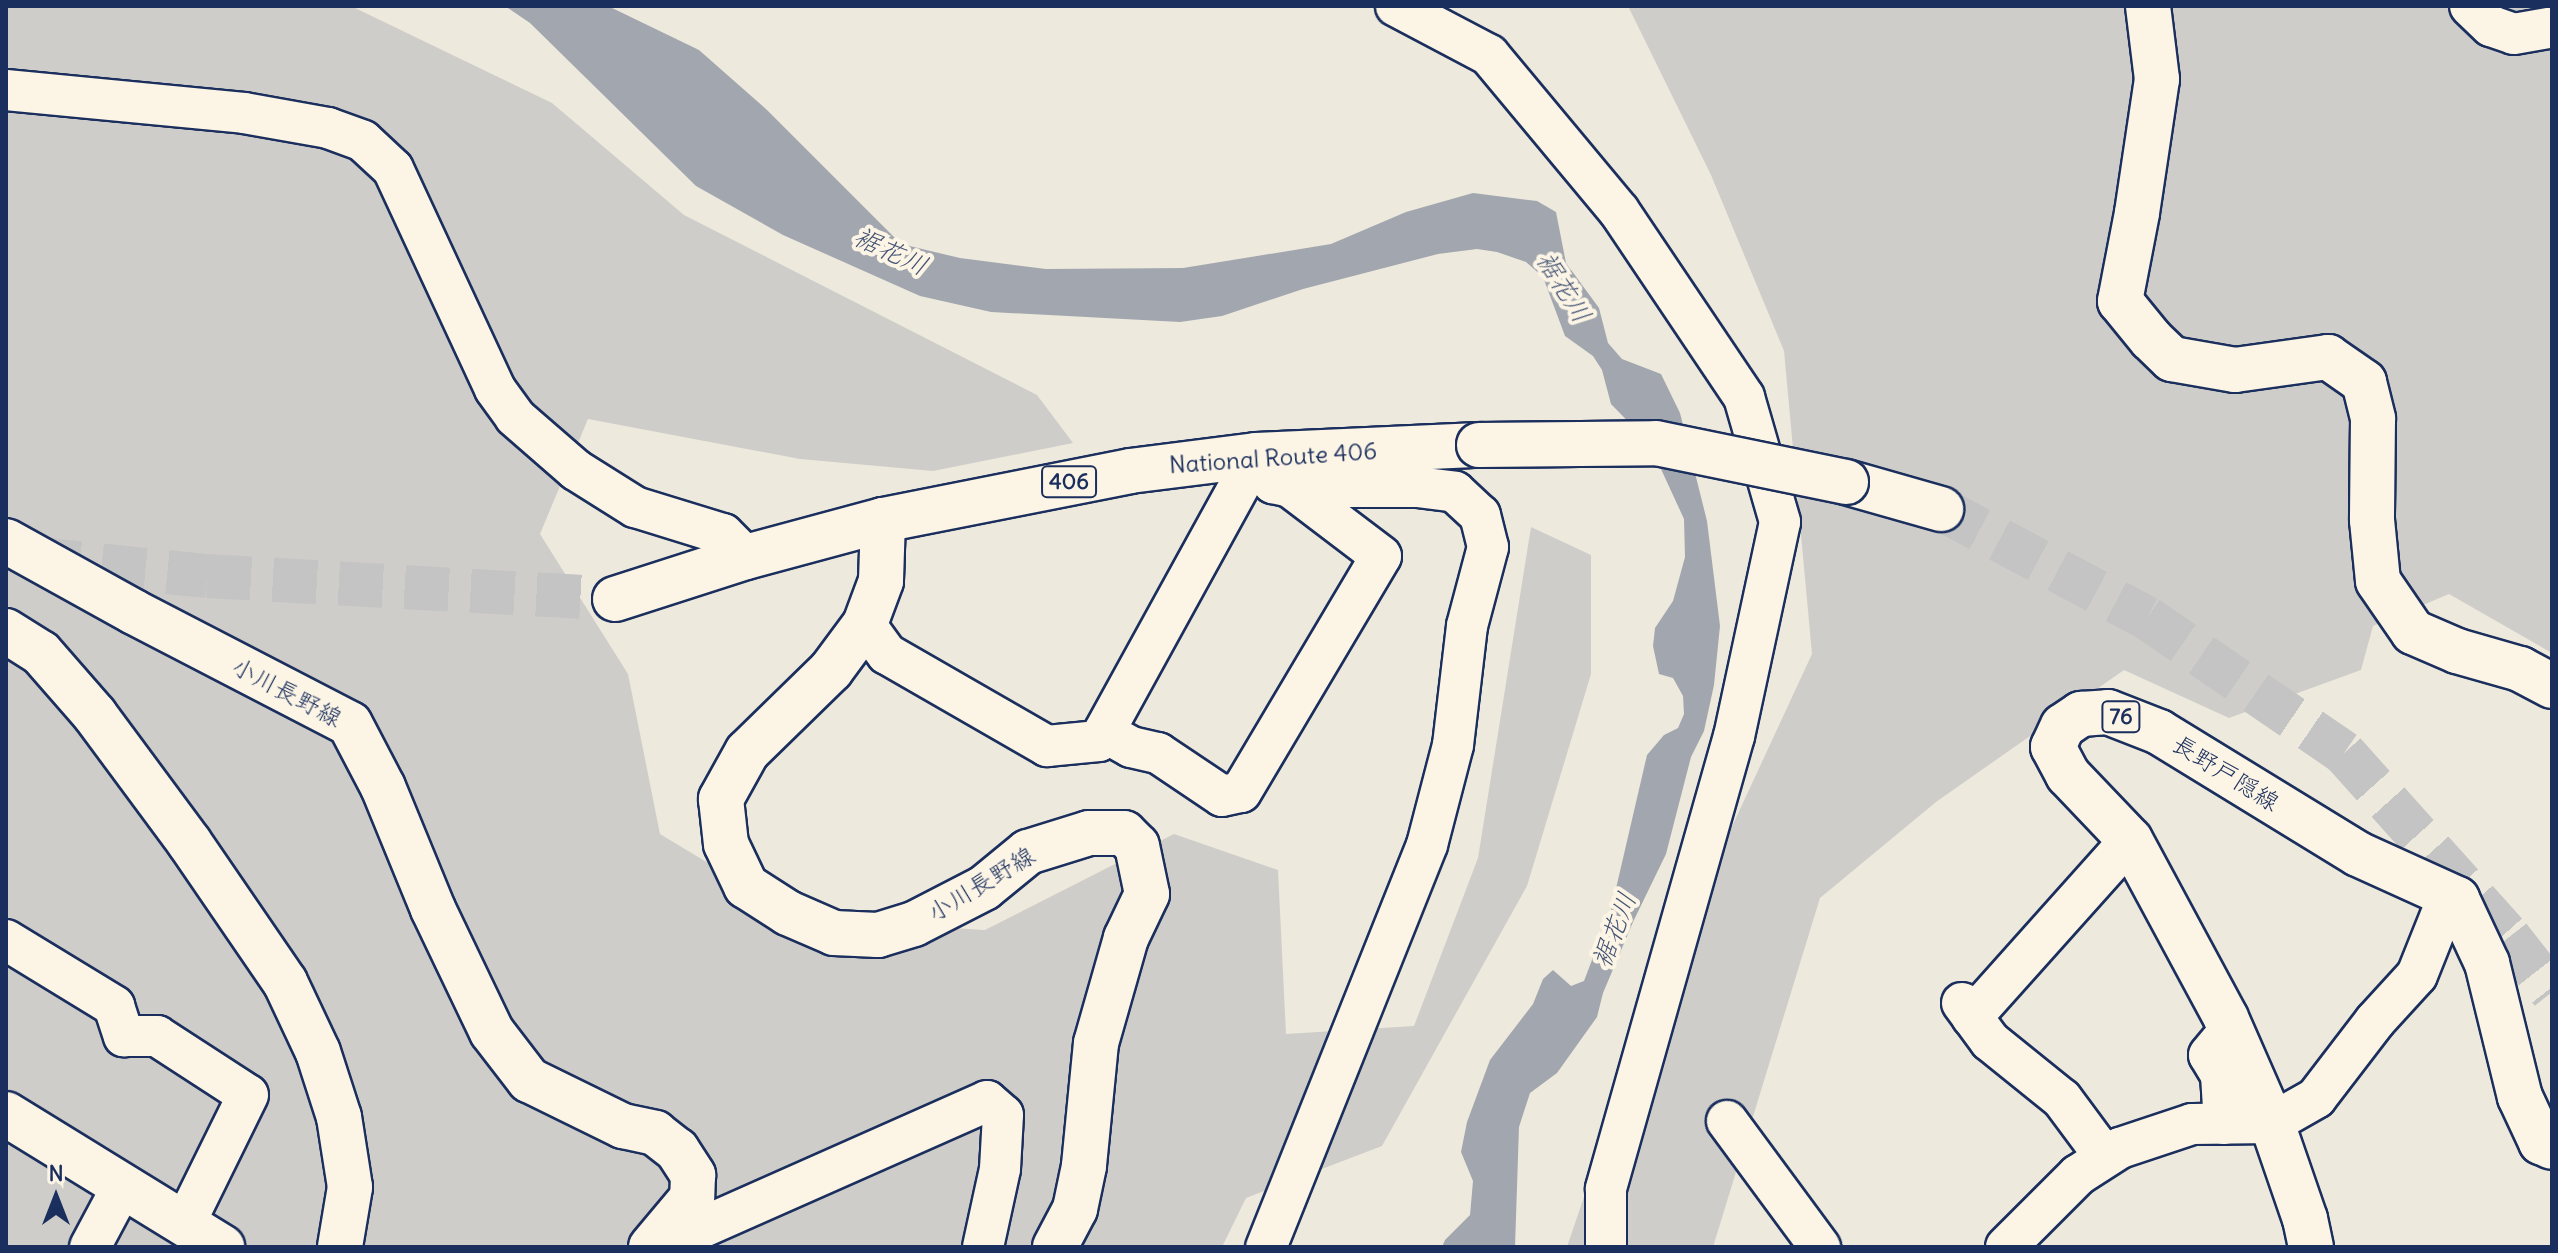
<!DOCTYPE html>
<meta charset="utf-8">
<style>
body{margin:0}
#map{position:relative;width:2558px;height:1253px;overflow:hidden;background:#eee9dd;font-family:Delius,"Klee One",sans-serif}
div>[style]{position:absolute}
.green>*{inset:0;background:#cfcdca}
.water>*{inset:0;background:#a2a7af}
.highway-tunnel>*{height:44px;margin-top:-22px;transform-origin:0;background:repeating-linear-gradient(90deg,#c4c4c4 0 44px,transparent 0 66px)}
.roads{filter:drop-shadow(2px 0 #1b2f5e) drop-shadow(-2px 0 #1b2f5e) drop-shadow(0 2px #1b2f5e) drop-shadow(0 -2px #1b2f5e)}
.minor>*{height:40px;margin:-20px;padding:0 20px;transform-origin:20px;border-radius:20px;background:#fcf5e5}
.major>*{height:44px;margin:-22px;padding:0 22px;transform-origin:22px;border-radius:22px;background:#fcf5e5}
.highway>*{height:44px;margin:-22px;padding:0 22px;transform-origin:22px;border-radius:22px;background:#fcf5e5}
.bridges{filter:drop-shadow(2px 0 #1b2f5e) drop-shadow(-2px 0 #1b2f5e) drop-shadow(0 2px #1b2f5e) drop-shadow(0 -2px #1b2f5e)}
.highway-bridge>*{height:44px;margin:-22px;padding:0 22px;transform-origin:22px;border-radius:22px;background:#fcf5e5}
span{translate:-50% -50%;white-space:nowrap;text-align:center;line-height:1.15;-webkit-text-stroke:8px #fcf5e5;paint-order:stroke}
.shield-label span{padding:2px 6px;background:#fcf5e5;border:2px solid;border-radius:6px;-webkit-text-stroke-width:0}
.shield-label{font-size:22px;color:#1b2f5e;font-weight:700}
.street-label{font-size:24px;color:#1b2f5e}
.water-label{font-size:26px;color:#445376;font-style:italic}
.frame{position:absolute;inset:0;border:8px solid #1b2f5e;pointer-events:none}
.north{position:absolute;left:16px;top:1157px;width:80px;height:80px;-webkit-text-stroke:6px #fcf5e5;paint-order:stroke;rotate:0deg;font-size:22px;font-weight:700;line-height:32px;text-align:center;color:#1b2f5e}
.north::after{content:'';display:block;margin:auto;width:28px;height:36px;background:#1b2f5e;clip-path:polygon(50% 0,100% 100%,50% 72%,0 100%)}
</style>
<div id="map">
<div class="green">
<div style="clip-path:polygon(6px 6px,351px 6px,552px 103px,684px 215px,1037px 395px,1073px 443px,933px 471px,800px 459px,588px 419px,540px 534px,628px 674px,660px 834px,801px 919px,985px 930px,1174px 834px,1278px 870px,1286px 1034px,1414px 1026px,1478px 858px,1531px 527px,1591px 555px,1591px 674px,1527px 886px,1382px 1146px,1246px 1198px,1222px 1247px,6px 1247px)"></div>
<div style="clip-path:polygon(1628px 6px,2552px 6px,2552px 653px,2449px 594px,2373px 626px,2361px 670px,2229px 718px,2124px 670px,1936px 802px,1820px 898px,1713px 1247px,1567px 1247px,1647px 1010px,1812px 654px,1784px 351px,1711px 175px)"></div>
</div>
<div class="water">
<div style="clip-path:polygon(505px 6px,608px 6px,699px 50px,767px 110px,901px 244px,960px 258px,1046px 269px,1183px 268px,1331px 244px,1406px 212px,1473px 193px,1537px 201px,1556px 212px,1566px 263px,1599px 308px,1608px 343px,1622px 359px,1661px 374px,1680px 413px,1707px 521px,1720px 626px,1714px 685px,1704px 731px,1691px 757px,1666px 854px,1633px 922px,1603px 993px,1597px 1017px,1557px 1073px,1530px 1093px,1519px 1127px,1515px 1247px,1442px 1247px,1445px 1240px,1470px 1215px,1473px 1181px,1461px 1152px,1467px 1122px,1490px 1060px,1533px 1004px,1543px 979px,1553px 970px,1571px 986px,1584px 981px,1611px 910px,1647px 755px,1664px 735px,1678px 728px,1684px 714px,1683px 696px,1673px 678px,1659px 674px,1653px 646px,1655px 628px,1673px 601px,1685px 557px,1684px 519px,1649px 443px,1611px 404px,1602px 370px,1593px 356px,1565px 336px,1543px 277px,1526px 262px,1497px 252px,1477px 249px,1438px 254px,1303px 289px,1222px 316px,1180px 322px,991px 312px,920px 296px,783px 235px,696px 186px,530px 23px)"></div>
</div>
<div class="highway-tunnel">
<div style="left:1941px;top:509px;width:233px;rotate:27.9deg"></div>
<div style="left:2147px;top:618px;width:239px;rotate:34.4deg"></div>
<div style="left:2344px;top:753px;width:247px;rotate:48.1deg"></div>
<div style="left:2509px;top:937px;width:70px;rotate:52deg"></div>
<div style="left:36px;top:559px;width:172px;rotate:5.7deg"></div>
<div style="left:207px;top:576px;width:409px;rotate:3.2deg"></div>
</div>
<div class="roads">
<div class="minor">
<div style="left:1396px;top:6px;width:105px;rotate:27.8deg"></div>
<div style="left:1489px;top:55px;width:203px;rotate:50.2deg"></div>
<div style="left:1619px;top:211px;width:224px;rotate:56.1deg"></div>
<div style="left:1744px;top:397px;width:130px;rotate:73.9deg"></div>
<div style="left:1780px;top:522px;width:219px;rotate:102.1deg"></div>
<div style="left:1734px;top:736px;width:471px;rotate:105.8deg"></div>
<div style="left:1606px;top:1189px;width:58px;rotate:90deg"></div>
<div style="left:2470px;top:6px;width:29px;rotate:44deg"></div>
<div style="left:2491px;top:26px;width:24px;rotate:19deg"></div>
<div style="left:2514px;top:34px;width:39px;rotate:-10deg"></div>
<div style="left:6px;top:90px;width:239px;rotate:5.5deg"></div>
<div style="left:244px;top:113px;width:85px;rotate:10.1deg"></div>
<div style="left:328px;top:128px;width:37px;rotate:20deg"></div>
<div style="left:363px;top:141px;width:41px;rotate:43deg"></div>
<div style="left:393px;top:169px;width:242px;rotate:65.1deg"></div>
<div style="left:495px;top:389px;width:34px;rotate:54deg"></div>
<div style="left:515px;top:417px;width:81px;rotate:41deg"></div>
<div style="left:576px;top:470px;width:70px;rotate:32.1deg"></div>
<div style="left:635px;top:507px;width:92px;rotate:17.1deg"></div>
<div style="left:723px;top:534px;width:33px;rotate:45deg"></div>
<div style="left:865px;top:624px;width:37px;rotate:54deg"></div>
<div style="left:887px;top:654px;width:185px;rotate:29.9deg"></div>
<div style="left:1047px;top:746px;width:52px;rotate:-5.5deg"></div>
<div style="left:1099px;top:741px;width:326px;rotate:-61.2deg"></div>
<div style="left:1256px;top:455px;width:33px;rotate:59deg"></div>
<div style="left:1273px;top:483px;width:17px;rotate:13deg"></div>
<div style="left:1290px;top:487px;width:127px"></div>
<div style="left:1417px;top:487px;width:38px;rotate:7deg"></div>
<div style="left:1455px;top:492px;width:34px;rotate:43deg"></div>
<div style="left:1480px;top:515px;width:33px;rotate:76deg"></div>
<div style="left:1488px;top:547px;width:82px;rotate:104.9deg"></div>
<div style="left:1467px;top:626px;width:120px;rotate:96.7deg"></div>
<div style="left:1453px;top:745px;width:103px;rotate:104.6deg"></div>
<div style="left:1427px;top:845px;width:433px;rotate:111.8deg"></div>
<div style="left:1104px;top:732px;width:31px;rotate:29deg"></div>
<div style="left:1131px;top:747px;width:28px;rotate:13deg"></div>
<div style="left:1158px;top:753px;width:77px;rotate:33.9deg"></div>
<div style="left:1222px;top:796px;width:19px;rotate:-12deg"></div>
<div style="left:1241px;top:792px;width:274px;rotate:-59.3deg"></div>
<div style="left:1381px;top:556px;width:114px;rotate:-142.8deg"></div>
<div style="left:6px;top:940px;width:127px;rotate:31.4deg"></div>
<div style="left:114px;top:1006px;width:32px;rotate:72deg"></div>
<div style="left:124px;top:1036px;width:33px"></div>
<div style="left:157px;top:1036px;width:108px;rotate:33deg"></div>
<div style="left:248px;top:1095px;width:145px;rotate:116.2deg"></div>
<div style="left:1962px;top:1003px;width:47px;rotate:53.6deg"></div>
<div style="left:1990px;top:1041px;width:92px;rotate:38.9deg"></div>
<div style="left:2062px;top:1099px;width:72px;rotate:53.4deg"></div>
<div style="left:1972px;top:1017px;width:237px;rotate:-48.2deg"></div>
<div style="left:1727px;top:1121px;width:157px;rotate:53.6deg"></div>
<div style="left:2224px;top:1124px;width:49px;rotate:-93.5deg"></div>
<div style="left:2221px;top:1075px;width:23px;rotate:-121deg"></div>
<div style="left:2209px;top:1055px;width:34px;rotate:-50deg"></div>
<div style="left:90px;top:1247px;width:68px;rotate:-61.9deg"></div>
<div style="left:658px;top:1247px;width:360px;rotate:-23.9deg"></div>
<div style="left:987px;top:1101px;width:21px;rotate:41deg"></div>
<div style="left:1003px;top:1115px;width:54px;rotate:93.2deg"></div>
<div style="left:1000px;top:1169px;width:80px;rotate:102.3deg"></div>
<div style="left:2006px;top:1247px;width:102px;rotate:-45deg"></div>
<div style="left:2078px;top:1175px;width:50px;rotate:-32.7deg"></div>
<div style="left:2120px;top:1148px;width:76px;rotate:-18.4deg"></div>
<div style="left:2192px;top:1124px;width:80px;rotate:-0.7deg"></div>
<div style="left:2272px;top:1123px;width:51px;rotate:-29.6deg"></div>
<div style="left:2316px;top:1098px;width:97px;rotate:-52.5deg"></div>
<div style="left:2375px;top:1021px;width:62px;rotate:-47.6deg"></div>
<div style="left:2417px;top:975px;width:86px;rotate:-68.2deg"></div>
</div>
<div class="major">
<div style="left:2148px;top:6px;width:74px;rotate:83deg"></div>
<div style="left:2157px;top:79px;width:135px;rotate:98.5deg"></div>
<div style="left:2137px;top:213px;width:90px;rotate:100.9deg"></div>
<div style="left:2120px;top:301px;width:49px;rotate:50.8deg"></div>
<div style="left:2151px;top:339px;width:29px;rotate:44deg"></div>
<div style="left:2172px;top:359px;width:64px;rotate:9.9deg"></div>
<div style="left:2235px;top:370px;width:94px;rotate:-8deg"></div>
<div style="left:2328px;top:357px;width:44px;rotate:34.8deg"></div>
<div style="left:2364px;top:382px;width:38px;rotate:76deg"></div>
<div style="left:2373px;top:419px;width:101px;rotate:90.6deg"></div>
<div style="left:2372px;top:520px;width:61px;rotate:84.4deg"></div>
<div style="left:2378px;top:581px;width:62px;rotate:55.5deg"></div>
<div style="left:2413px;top:632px;width:48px;rotate:23.4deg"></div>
<div style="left:2457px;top:651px;width:66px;rotate:15.9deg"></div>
<div style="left:2520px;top:669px;width:36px;rotate:28deg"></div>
<div style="left:883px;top:520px;width:61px;rotate:91.9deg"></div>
<div style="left:881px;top:581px;width:46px;rotate:110.4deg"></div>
<div style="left:865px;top:624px;width:57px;rotate:126.5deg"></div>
<div style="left:831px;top:670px;width:117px;rotate:135.7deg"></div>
<div style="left:747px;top:752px;width:54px;rotate:119deg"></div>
<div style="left:721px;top:799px;width:45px;rotate:83.7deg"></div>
<div style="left:726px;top:844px;width:47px;rotate:64.5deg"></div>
<div style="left:746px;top:886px;width:50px;rotate:32.7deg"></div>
<div style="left:788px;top:913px;width:50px;rotate:23.5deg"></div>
<div style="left:834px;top:933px;width:44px;rotate:2.6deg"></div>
<div style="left:878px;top:935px;width:38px;rotate:-17deg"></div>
<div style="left:914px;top:924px;width:79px;rotate:-27.2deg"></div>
<div style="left:984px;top:888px;width:57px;rotate:-39.3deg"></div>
<div style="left:1028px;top:852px;width:64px;rotate:-17.3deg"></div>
<div style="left:1089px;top:833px;width:35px"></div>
<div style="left:1124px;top:833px;width:18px;rotate:45deg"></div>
<div style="left:1137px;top:846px;width:49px;rotate:78.2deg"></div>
<div style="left:1147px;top:894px;width:49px;rotate:115.5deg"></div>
<div style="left:1126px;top:938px;width:109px;rotate:105.9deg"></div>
<div style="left:1096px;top:1043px;width:124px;rotate:95.6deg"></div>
<div style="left:1084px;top:1166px;width:44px;rotate:101.8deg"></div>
<div style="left:1075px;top:1209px;width:43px;rotate:117.8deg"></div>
<div style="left:6px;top:541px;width:146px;rotate:29deg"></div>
<div style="left:134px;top:612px;width:243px;rotate:27.4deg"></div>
<div style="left:350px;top:724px;width:71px;rotate:62.4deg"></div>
<div style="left:383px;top:787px;width:132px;rotate:67.7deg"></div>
<div style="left:433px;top:909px;width:136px;rotate:64.4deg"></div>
<div style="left:492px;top:1032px;width:61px;rotate:52.4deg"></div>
<div style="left:529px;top:1080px;width:105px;rotate:26.1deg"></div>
<div style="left:623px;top:1126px;width:33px;rotate:12deg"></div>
<div style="left:655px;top:1133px;width:28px;rotate:38deg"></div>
<div style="left:677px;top:1150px;width:30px;rotate:57deg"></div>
<div style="left:693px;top:1175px;width:23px;rotate:92deg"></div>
<div style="left:692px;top:1198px;width:64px;rotate:129.9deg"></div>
<div style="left:6px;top:631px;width:41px;rotate:32.2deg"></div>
<div style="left:41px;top:653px;width:82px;rotate:48.9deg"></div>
<div style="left:95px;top:715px;width:158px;rotate:53.5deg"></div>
<div style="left:189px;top:842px;width:170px;rotate:55.6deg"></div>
<div style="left:285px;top:982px;width:77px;rotate:64.8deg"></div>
<div style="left:318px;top:1052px;width:68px;rotate:72.1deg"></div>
<div style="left:339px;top:1117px;width:71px;rotate:81.1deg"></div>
<div style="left:350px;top:1187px;width:61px;rotate:99.5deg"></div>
<div style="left:6px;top:1114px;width:254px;rotate:31.6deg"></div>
<div style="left:2311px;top:1247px;width:29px;rotate:-102deg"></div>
<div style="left:2305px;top:1219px;width:102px;rotate:-109deg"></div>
<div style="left:2272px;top:1123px;width:115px;rotate:-113.7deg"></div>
<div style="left:2226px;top:1018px;width:202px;rotate:-118.3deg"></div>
<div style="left:2130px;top:840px;width:90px;rotate:-133.6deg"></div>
<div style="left:2068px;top:775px;width:32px;rotate:-118deg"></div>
<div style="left:2053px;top:747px;width:23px;rotate:-65deg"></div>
<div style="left:2063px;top:726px;width:22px;rotate:-34deg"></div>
<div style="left:2081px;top:714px;width:27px;rotate:-4deg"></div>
<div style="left:2108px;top:712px;width:55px;rotate:21.4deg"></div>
<div style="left:2159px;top:732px;width:233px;rotate:31.5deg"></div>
<div style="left:2358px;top:854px;width:109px;rotate:24.4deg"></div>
<div style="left:2457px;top:899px;width:71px;rotate:64.9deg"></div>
<div style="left:2487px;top:963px;width:138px;rotate:76.2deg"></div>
<div style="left:2520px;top:1097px;width:50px;rotate:65deg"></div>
<div style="left:2541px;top:1142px;width:12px;rotate:24deg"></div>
</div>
<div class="highway">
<div style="left:1846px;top:482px;width:99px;rotate:15.9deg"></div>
<div style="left:615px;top:599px;width:138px;rotate:-17.8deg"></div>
<div style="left:746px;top:557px;width:142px;rotate:-15.1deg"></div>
<div style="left:883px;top:520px;width:252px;rotate:-11.2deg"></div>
<div style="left:1130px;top:471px;width:127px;rotate:-7.2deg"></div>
<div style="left:1256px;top:455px;width:223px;rotate:-2.6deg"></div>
</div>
</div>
<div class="bridges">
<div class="highway-bridge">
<div style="left:1479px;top:445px;width:177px;rotate:-0.6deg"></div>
<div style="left:1656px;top:443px;width:194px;rotate:11.6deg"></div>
</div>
</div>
<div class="shield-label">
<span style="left:1069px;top:482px">406</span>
<span style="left:2121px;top:717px">76</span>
</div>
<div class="street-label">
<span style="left:1273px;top:458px;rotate:-4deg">National Route 406</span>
<span style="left:287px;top:692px;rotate:28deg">小川長野線</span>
<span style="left:2226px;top:773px;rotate:32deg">長野戸隠線</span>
<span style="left:981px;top:884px;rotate:-31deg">小川長野線</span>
</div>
<div class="water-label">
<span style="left:891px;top:251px;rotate:25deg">裾花川</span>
<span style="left:1564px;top:287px;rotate:58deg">裾花川</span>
<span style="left:1614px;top:930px;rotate:-69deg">裾花川</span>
</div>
<div class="frame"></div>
<div class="north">N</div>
</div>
